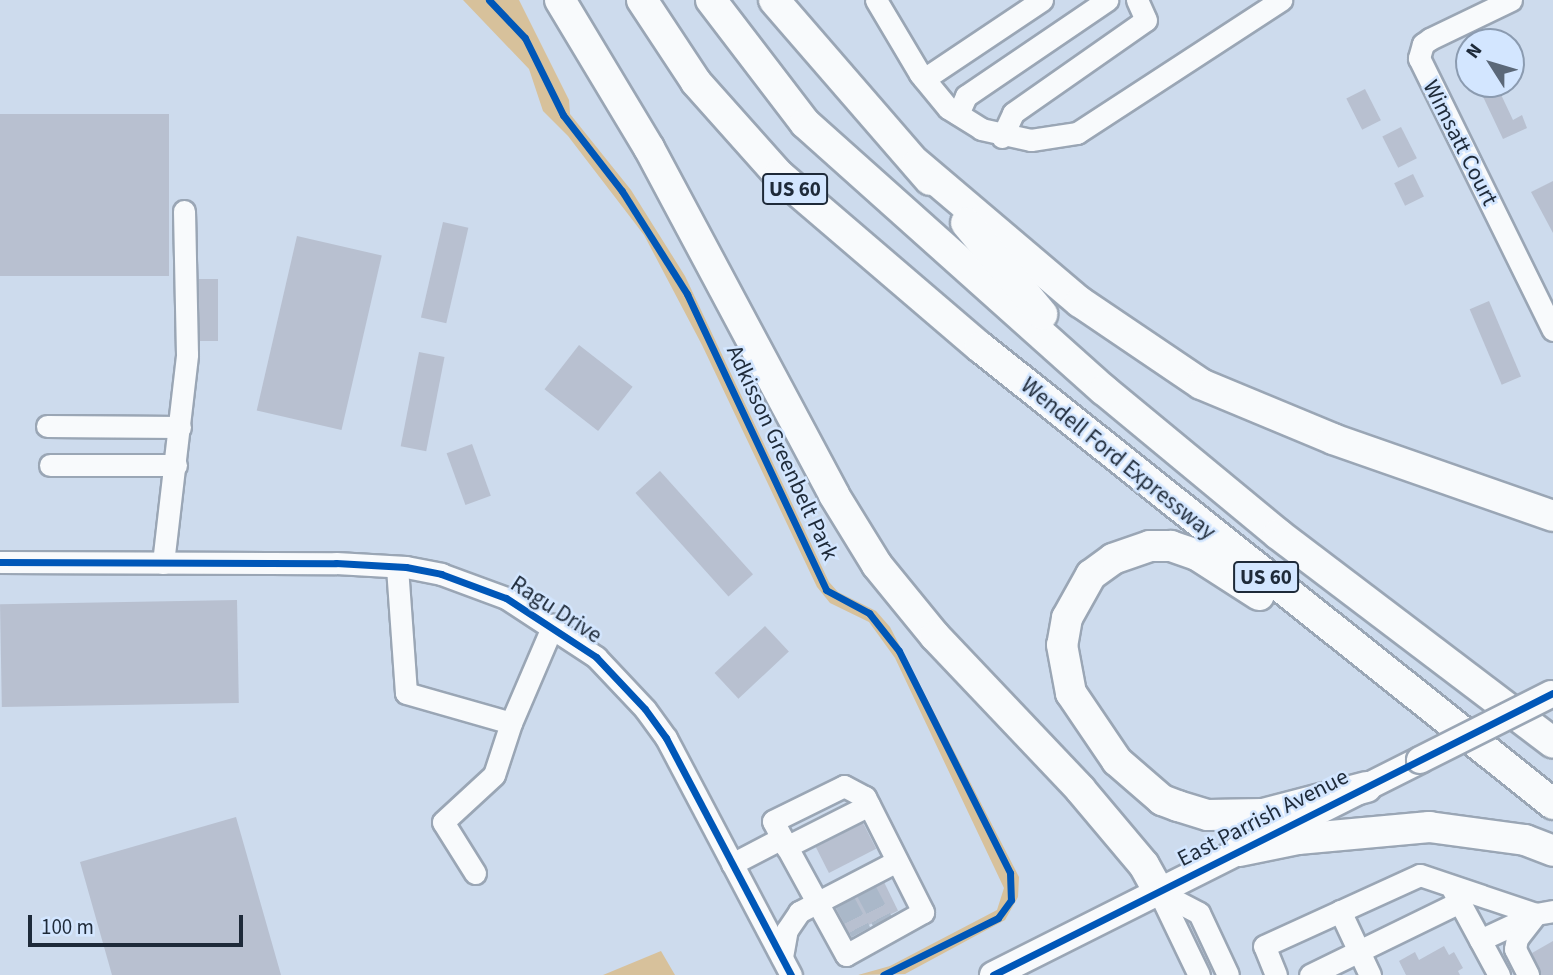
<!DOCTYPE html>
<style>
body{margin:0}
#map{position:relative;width:1553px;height:975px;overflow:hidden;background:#cddbed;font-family:"Source Sans 3",sans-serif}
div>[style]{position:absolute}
.green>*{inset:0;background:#d7c19b}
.building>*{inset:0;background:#b8c0d0;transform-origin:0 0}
.minor-tunnel>*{height:21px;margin-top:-10.5px;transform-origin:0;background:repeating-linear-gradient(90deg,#aab8c9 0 21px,transparent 0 31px)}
.roads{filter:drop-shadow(2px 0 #9aa6b5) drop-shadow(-2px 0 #9aa6b5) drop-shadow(0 2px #9aa6b5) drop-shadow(0 -2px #9aa6b5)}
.minor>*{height:21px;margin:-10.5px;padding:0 10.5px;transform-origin:10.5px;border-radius:10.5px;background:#f8fafc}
.major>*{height:26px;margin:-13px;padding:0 13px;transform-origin:13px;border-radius:13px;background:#f8fafc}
.highway>*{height:30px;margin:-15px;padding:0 15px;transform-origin:15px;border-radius:15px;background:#f8fafc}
.bridges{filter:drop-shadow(2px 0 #9aa6b5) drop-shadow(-2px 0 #9aa6b5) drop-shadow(0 2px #9aa6b5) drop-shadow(0 -2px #9aa6b5)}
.major-bridge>*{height:26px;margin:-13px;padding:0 13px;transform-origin:13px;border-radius:13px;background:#f8fafc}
.cycleway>*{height:7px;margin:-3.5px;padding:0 3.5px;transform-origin:3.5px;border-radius:3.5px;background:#0057b8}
span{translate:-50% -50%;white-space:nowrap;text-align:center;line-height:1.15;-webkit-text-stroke:5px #d3e6ff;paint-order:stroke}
.shield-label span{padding:2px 5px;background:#d3e6ff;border:2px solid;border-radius:5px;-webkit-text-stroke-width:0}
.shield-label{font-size:21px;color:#1e2a39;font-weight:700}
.street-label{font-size:23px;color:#1e2a39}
.north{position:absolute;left:1455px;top:28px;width:70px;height:70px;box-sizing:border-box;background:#d3e6ff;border:2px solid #8b9bb0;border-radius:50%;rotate:307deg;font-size:19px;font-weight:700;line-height:28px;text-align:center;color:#1e2a39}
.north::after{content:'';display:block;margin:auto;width:24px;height:32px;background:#5b6878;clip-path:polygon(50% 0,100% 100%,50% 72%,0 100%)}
.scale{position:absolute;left:28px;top:915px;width:215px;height:32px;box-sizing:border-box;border:4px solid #1e2a39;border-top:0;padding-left:9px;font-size:21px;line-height:24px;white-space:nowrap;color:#1e2a39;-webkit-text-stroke:5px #d3e6ff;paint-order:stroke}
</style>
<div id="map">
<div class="green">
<div style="clip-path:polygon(463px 0,519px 0,569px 100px,570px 114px,631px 190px,685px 276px,829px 582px,838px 592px,876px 611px,890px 627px,1019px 877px,1018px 897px,1005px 920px,905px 974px,858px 975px,890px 966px,997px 910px,1004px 888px,895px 658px,869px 622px,830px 603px,817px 587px,702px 345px,644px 235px,568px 136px,543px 111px,529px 69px)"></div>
<div style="clip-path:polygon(661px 951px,675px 975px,603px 975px)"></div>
</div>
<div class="building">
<div style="clip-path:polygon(1477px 84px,1496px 84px,1513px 120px,1522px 115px,1527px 128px,1503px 139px)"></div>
<div style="left:1365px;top:89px;width:35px;height:21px;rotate:63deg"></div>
<div style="left:169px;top:114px;width:162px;height:169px;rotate:90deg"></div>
<div style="left:1401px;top:127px;width:35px;height:21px;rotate:63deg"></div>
<div style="left:1413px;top:174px;width:25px;height:21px;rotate:64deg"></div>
<div style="clip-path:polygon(1553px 181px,1553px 233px,1531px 192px)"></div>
<div style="left:443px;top:222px;width:26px;height:98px;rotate:13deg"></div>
<div style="left:297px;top:236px;width:87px;height:179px;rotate:13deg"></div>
<div style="left:199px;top:279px;width:19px;height:62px"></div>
<div style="left:1489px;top:301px;width:82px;height:21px;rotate:67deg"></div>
<div style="left:579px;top:345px;width:68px;height:56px;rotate:38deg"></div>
<div style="left:419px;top:352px;width:26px;height:96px;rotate:11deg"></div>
<div style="left:472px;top:444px;width:55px;height:27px;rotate:70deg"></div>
<div style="left:660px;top:471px;width:139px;height:33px;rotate:48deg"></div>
<div style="left:237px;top:600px;width:103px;height:237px;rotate:89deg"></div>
<div style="left:765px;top:626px;width:35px;height:69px;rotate:47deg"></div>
<div style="clip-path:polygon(236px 817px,281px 975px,112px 975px,80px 862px)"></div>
<div style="left:863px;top:823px;width:29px;height:53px;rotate:63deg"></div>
<div style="left:884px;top:882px;width:32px;height:55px;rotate:64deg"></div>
<div style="clip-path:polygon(1553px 941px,1553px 975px,1541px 975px,1532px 953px)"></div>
<div style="clip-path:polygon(1444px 946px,1449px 955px,1454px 952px,1463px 968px,1458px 971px,1460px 975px,1406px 975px,1399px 961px,1415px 952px,1419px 960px)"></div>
</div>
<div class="minor-tunnel">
<div style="left:866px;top:890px;width:36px;rotate:62deg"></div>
<div style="left:844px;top:900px;width:36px;rotate:62deg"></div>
</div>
<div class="roads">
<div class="minor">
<div style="left:876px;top:0;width:86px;rotate:59.3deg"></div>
<div style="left:920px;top:74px;width:44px;rotate:50.5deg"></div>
<div style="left:948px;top:108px;width:39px;rotate:32deg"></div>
<div style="left:981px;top:129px;width:51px;rotate:12.4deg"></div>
<div style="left:1031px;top:140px;width:47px;rotate:-8.7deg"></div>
<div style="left:1077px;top:133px;width:244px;rotate:-33.1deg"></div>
<div style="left:1511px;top:0;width:90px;rotate:154.3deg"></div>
<div style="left:1430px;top:39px;width:9px;rotate:144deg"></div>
<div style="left:1423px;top:44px;width:15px;rotate:106deg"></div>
<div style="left:1419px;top:58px;width:303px;rotate:63.8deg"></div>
<div style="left:924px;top:79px;width:142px;rotate:-33.8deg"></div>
<div style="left:958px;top:114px;width:20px;rotate:-66deg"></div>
<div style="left:966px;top:96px;width:171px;rotate:-34.2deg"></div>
<div style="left:1002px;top:137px;width:26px;rotate:-65deg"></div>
<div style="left:1013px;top:113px;width:162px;rotate:-35deg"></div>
<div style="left:1146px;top:20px;width:22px;rotate:-114deg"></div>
<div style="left:47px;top:426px;width:133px;rotate:0.4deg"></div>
<div style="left:50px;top:465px;width:126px"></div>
<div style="left:0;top:562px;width:336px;rotate:0.2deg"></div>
<div style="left:336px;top:563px;width:70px;rotate:3.3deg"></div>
<div style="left:406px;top:567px;width:36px;rotate:11deg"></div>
<div style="left:441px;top:574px;width:69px;rotate:20.3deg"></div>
<div style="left:506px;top:598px;width:108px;rotate:33.2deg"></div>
<div style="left:596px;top:657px;width:71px;rotate:46.7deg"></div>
<div style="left:645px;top:709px;width:36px;rotate:54deg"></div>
<div style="left:666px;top:738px;width:268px;rotate:62.2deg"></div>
<div style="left:163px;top:563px;width:210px;rotate:-83.4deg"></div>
<div style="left:187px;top:354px;width:143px;rotate:-91.2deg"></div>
<div style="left:397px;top:567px;width:126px;rotate:85.9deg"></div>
<div style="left:406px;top:693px;width:109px;rotate:15.9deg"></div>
<div style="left:511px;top:723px;width:107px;rotate:-66.8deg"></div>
<div style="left:786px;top:847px;width:93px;rotate:-26.8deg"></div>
<div style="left:732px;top:864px;width:56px;rotate:-27.5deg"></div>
<div style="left:782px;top:838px;width:19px;rotate:-118deg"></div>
<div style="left:773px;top:821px;width:79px;rotate:-26.2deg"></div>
<div style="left:844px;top:786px;width:24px;rotate:28deg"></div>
<div style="left:865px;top:797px;width:129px;rotate:63.2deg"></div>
<div style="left:923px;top:912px;width:88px;rotate:150.8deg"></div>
<div style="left:846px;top:955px;width:133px;rotate:-118.7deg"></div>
<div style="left:475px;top:873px;width:60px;rotate:-122.1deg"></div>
<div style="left:443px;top:822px;width:69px;rotate:-42.7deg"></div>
<div style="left:494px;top:775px;width:55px;rotate:-71.9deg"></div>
<div style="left:1453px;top:890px;width:97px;rotate:61.6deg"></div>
<div style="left:1159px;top:892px;width:45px;rotate:27.7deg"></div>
<div style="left:1199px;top:913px;width:68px;rotate:64.9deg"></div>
<div style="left:1159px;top:892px;width:92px;rotate:64.3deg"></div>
<div style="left:1340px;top:911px;width:71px;rotate:64.9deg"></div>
<div style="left:1480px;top:940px;width:62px;rotate:-24.9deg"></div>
<div style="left:1536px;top:914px;width:17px;rotate:-10deg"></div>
<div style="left:782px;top:957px;width:27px;rotate:-80deg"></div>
<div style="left:787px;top:930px;width:22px;rotate:-56deg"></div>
<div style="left:799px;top:912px;width:110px;rotate:-27.5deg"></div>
<div style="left:1276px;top:975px;width:31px;rotate:-112deg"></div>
<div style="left:1264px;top:946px;width:171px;rotate:-24.5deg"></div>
<div style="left:1420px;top:875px;width:122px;rotate:18.6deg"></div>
<div style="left:1536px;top:914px;width:31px;rotate:128deg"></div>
<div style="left:1517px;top:938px;width:11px;rotate:100deg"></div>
<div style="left:1515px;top:949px;width:29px;rotate:63deg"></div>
<div style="left:1310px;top:975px;width:167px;rotate:-26deg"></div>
</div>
<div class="major">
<div style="left:993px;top:975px;width:478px;rotate:-26.7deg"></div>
</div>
<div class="highway">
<div style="left:560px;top:0;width:173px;rotate:59deg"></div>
<div style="left:649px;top:148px;width:393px;rotate:61.9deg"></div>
<div style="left:834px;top:495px;width:82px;rotate:58.4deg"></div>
<div style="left:877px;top:565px;width:92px;rotate:50.8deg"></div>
<div style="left:935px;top:636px;width:211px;rotate:46.5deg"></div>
<div style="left:1080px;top:789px;width:99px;rotate:49.9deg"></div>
<div style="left:1144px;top:865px;width:31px;rotate:61deg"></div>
<div style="left:642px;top:0;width:98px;rotate:56.6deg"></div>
<div style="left:696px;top:82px;width:125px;rotate:48.3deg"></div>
<div style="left:779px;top:175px;width:265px;rotate:40.6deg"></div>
<div style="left:980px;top:347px;width:733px;rotate:38.57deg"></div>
<div style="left:711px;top:0;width:155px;rotate:52.6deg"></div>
<div style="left:805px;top:123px;width:401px;rotate:41.8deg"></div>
<div style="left:1104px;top:390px;width:226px;rotate:39.6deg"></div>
<div style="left:1278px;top:534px;width:345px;rotate:37.2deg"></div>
<div style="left:774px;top:0;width:238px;rotate:49.1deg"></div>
<div style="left:917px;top:164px;width:214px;rotate:40.3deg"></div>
<div style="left:1080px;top:302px;width:146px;rotate:34.1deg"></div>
<div style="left:1201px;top:384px;width:143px;rotate:22.6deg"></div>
<div style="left:1333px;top:439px;width:233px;rotate:19.3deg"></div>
<div style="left:966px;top:223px;width:119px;rotate:50.1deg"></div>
<div style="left:1259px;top:595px;width:74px;rotate:-147.2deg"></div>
<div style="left:1197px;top:555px;width:28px;rotate:-161deg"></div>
<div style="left:1171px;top:546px;width:21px;rotate:180deg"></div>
<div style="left:1150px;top:546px;width:39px;rotate:161deg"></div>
<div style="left:1113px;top:559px;width:27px;rotate:144deg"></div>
<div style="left:1091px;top:575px;width:49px;rotate:119.2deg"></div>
<div style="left:1067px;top:618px;width:27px;rotate:100deg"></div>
<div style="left:1062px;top:645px;width:49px;rotate:79.4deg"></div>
<div style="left:1071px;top:693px;width:82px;rotate:55.9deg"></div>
<div style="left:1117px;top:761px;width:60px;rotate:40.9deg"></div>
<div style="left:1162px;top:800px;width:17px;rotate:21deg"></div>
<div style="left:1178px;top:806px;width:31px;rotate:17deg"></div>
<div style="left:1208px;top:815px;width:55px;rotate:-1deg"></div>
<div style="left:1263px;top:814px;width:107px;rotate:-14.6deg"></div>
<div style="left:1239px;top:851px;width:60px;rotate:-11.5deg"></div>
<div style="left:1298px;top:839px;width:132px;rotate:-5.2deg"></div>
<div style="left:1429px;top:827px;width:97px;rotate:7.7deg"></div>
<div style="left:1525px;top:840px;width:30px;rotate:21deg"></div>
</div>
</div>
<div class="bridges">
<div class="major-bridge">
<div style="left:1420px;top:760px;width:147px;rotate:-26.7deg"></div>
</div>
</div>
<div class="cycleway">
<div style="left:489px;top:0;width:52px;rotate:46.5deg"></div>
<div style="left:525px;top:38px;width:86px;rotate:63.7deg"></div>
<div style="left:563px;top:115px;width:96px;rotate:52.2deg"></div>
<div style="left:622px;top:191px;width:122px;rotate:57.7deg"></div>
<div style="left:687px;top:294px;width:327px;rotate:64.8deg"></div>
<div style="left:826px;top:590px;width:49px;rotate:28.1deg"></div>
<div style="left:869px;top:613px;width:48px;rotate:51.7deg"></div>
<div style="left:899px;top:651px;width:248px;rotate:63.4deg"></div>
<div style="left:1010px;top:873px;width:27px;rotate:88deg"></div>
<div style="left:1011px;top:900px;width:22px;rotate:126deg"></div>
<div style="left:998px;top:918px;width:128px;rotate:153.6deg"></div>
<div style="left:0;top:562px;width:336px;rotate:0.2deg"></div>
<div style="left:336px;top:563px;width:70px;rotate:3.3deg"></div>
<div style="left:406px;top:567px;width:36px;rotate:11deg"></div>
<div style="left:441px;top:574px;width:69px;rotate:20.3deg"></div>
<div style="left:506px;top:598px;width:108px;rotate:33.2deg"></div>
<div style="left:596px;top:657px;width:71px;rotate:46.7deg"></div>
<div style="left:645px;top:709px;width:36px;rotate:54deg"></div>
<div style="left:666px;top:738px;width:268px;rotate:62.2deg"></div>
<div style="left:993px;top:975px;width:627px;rotate:-26.73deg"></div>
</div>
<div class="shield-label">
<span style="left:795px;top:189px">US 60</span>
<span style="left:1266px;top:577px">US 60</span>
</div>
<div class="street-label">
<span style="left:1460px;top:143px;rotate:63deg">Wimsatt Court</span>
<span style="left:782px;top:453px;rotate:65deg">Adkisson Greenbelt Park</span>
<span style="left:1118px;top:459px;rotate:39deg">Wendell Ford Expressway</span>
<span style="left:556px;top:610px;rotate:33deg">Ragu Drive</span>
<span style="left:1263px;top:818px;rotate:-27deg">East Parrish Avenue</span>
</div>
<div class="north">N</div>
<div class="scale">100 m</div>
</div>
